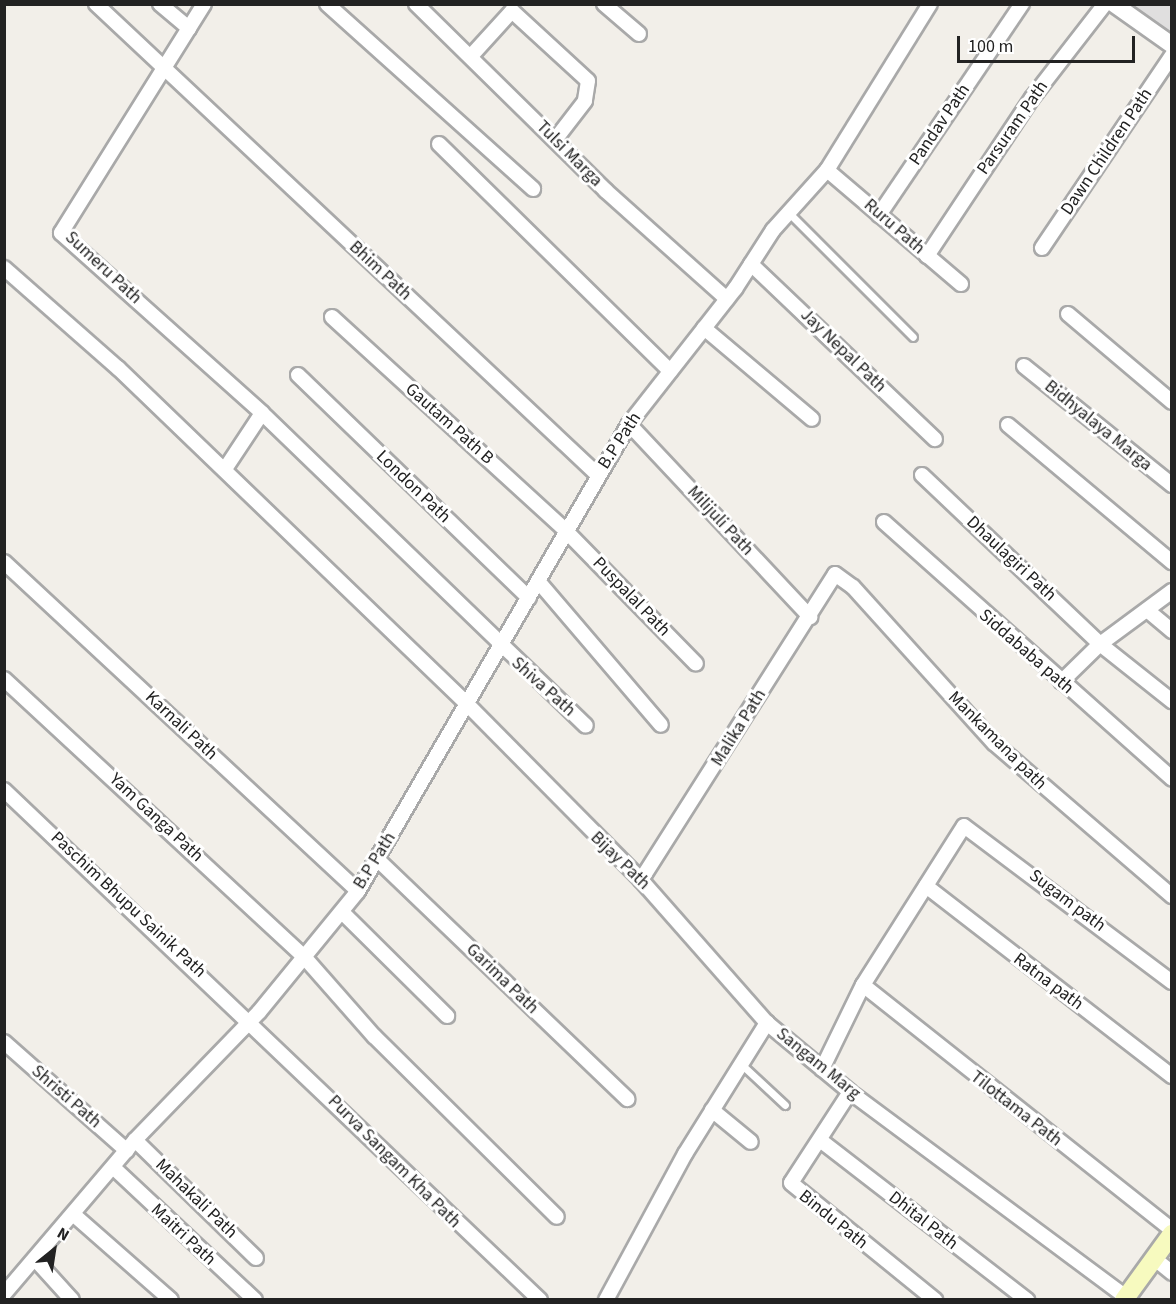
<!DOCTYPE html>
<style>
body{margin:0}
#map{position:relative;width:1176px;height:1304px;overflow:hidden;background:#f2efe9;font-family:"Source Sans 3",sans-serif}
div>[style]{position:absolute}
.residential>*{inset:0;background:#e0dfdf}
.roads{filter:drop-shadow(2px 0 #a9a9a9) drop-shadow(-2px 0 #a9a9a9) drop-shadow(0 2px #a9a9a9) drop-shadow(0 -2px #a9a9a9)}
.service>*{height:7px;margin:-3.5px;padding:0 3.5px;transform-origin:3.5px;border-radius:3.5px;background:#fff}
.minor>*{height:14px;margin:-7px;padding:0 7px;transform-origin:7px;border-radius:7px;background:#fff}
.tertiary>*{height:16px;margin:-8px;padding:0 8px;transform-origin:8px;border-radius:8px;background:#fff}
.secondary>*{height:18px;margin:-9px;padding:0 9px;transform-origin:9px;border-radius:9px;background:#f7fabf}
span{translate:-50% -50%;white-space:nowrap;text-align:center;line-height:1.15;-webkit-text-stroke:6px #fff;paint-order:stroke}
.street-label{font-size:18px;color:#222}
.frame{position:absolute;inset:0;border:6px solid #222;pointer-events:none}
.north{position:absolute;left:24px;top:1220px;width:60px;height:60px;-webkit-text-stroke:4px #fff;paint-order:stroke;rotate:30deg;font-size:16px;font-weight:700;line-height:24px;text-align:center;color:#222}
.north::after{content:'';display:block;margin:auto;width:21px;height:27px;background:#222;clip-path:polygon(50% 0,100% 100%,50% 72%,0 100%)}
.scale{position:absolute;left:957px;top:36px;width:178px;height:27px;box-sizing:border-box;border:3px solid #222;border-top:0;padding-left:8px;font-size:18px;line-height:21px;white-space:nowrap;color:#222;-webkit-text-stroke:4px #fff;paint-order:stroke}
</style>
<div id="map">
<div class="residential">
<div style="clip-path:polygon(1105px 5px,1171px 5px,1171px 47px)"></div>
</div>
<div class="roads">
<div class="service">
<div style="left:789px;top:213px;width:175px;rotate:45deg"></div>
<div style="left:741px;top:1064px;width:60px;rotate:43deg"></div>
</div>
<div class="minor">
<div style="left:96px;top:4px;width:688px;rotate:43.18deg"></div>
<div style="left:160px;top:4px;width:38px;rotate:40deg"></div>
<div style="left:204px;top:4px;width:270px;rotate:122deg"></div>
<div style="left:61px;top:233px;width:270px;rotate:41.8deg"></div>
<div style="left:327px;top:4px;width:277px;rotate:41.9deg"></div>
<div style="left:416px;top:4px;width:267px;rotate:44.5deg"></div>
<div style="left:606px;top:191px;width:162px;rotate:41.8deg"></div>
<div style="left:604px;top:4px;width:46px;rotate:40.6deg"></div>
<div style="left:471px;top:56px;width:61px;rotate:-47.7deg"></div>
<div style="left:512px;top:11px;width:103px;rotate:42.6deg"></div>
<div style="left:588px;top:81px;width:20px;rotate:99deg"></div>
<div style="left:585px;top:101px;width:49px;rotate:127.6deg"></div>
<div style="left:439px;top:144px;width:324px;rotate:44.5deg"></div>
<div style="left:827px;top:170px;width:176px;rotate:40.4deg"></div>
<div style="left:879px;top:215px;width:255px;rotate:-55.9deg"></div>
<div style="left:1042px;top:248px;width:233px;rotate:-56deg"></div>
<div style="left:927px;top:256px;width:190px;rotate:-56.4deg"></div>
<div style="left:1032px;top:98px;width:119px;rotate:-52.2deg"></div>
<div style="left:751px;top:264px;width:254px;rotate:43.6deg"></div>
<div style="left:4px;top:268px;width:152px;rotate:41.3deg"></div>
<div style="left:118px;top:368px;width:484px;rotate:43.9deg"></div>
<div style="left:467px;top:704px;width:247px;rotate:45.3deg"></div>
<div style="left:641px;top:880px;width:191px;rotate:48.6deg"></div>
<div style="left:1068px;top:314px;width:136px;rotate:40.2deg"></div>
<div style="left:332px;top:317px;width:316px;rotate:42.4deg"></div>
<div style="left:565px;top:530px;width:187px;rotate:45.6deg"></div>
<div style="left:704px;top:328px;width:141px;rotate:40.1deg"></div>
<div style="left:1024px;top:366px;width:190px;rotate:38.8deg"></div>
<div style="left:298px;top:375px;width:321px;rotate:44deg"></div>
<div style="left:629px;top:424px;width:265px;rotate:46.8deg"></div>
<div style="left:1008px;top:425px;width:214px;rotate:39.9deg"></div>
<div style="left:225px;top:469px;width:67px;rotate:-56.5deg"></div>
<div style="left:262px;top:413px;width:450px;rotate:44deg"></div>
<div style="left:922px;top:475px;width:245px;rotate:43.5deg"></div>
<div style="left:1100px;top:644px;width:54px;rotate:135.7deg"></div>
<div style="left:884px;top:522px;width:386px;rotate:41.7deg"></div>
<div style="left:4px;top:562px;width:483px;rotate:42.9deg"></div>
<div style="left:538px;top:581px;width:189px;rotate:49.5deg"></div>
<div style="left:1172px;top:591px;width:89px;rotate:143.6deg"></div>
<div style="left:1100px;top:644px;width:92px;rotate:38.4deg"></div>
<div style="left:1147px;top:610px;width:33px;rotate:40deg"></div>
<div style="left:4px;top:679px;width:412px;rotate:42.8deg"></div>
<div style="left:306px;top:959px;width:103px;rotate:48.6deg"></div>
<div style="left:374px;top:1036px;width:257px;rotate:44.7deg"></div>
<div style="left:4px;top:790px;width:740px;rotate:43.58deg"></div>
<div style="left:377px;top:859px;width:347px;rotate:43.8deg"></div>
<div style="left:641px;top:880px;width:362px;rotate:-57.6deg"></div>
<div style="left:835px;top:574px;width:22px;rotate:36deg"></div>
<div style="left:853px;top:587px;width:210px;rotate:47.9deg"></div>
<div style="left:994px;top:743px;width:235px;rotate:40.7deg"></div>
<div style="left:926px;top:886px;width:311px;rotate:37.7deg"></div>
<div style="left:342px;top:912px;width:148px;rotate:44.7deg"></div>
<div style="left:863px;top:985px;width:394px;rotate:38.4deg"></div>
<div style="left:4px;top:1042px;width:164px;rotate:41.5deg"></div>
<div style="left:822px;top:1069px;width:93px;rotate:-64deg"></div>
<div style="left:863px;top:985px;width:188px;rotate:-57.6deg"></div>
<div style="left:964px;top:826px;width:260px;rotate:36.9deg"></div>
<div style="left:850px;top:1092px;width:108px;rotate:123deg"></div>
<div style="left:791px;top:1183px;width:186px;rotate:39.1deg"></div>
<div style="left:712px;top:1110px;width:50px;rotate:39.4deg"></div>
<div style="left:135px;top:1140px;width:169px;rotate:44.3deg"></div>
<div style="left:820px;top:1140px;width:262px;rotate:37.7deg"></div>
<div style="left:114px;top:1168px;width:193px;rotate:43.1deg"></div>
<div style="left:73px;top:1214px;width:130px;rotate:41.3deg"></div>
<div style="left:35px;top:1259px;width:55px;rotate:47.9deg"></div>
<div style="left:1155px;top:1259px;width:22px;rotate:39deg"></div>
<div style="left:4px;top:1294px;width:202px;rotate:-49.6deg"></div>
<div style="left:135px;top:1140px;width:178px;rotate:-45.9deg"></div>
<div style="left:259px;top:1012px;width:156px;rotate:-50.7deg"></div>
<div style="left:358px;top:891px;width:540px;rotate:-59.87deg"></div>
<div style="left:629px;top:424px;width:172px;rotate:-51.9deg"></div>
<div style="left:735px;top:289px;width:70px;rotate:-57.2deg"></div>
<div style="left:773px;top:230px;width:81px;rotate:-48deg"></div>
<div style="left:827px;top:170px;width:195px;rotate:-58.2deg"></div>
<div style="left:606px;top:1300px;width:166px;rotate:-61.6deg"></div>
<div style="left:685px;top:1154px;width:155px;rotate:-58deg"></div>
<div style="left:767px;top:1023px;width:108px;rotate:39.7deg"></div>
<div style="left:850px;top:1092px;width:344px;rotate:36.6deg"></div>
</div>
<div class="tertiary">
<div style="left:1114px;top:4px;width:71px;rotate:35.3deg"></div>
</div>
<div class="secondary">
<div style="left:1124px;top:1300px;width:82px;rotate:-54deg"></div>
</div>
</div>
<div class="street-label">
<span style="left:940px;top:125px;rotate:-56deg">Pandav Path</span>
<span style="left:1013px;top:128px;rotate:-55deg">Parsuram Path</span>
<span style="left:1107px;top:152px;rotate:-56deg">Dawn Children Path</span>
<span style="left:569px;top:154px;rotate:45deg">Tulsi Marga</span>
<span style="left:894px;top:227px;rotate:41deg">Ruru Path</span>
<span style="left:103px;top:268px;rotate:43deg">Sumeru Path</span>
<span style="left:380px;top:271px;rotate:43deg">Bhim Path</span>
<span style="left:843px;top:351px;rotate:44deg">Jay Nepal Path</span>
<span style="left:449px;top:424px;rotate:42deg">Gautam Path B</span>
<span style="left:1098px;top:426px;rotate:39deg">Bidhyalaya Marga</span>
<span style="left:620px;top:441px;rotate:-57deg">B.P Path</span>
<span style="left:413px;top:487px;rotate:44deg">London Path</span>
<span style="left:720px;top:521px;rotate:47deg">Milijuli Path</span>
<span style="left:1011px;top:559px;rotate:43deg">Dhaulagiri Path</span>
<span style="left:631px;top:597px;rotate:46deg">Puspalal Path</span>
<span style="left:1026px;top:652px;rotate:41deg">Siddababa path</span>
<span style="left:543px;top:687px;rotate:42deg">Shiva Path</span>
<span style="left:181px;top:726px;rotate:43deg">Karnali Path</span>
<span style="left:739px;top:728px;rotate:-58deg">Malika Path</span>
<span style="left:997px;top:741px;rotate:45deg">Mankamana path</span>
<span style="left:156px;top:818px;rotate:43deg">Yam Ganga Path</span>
<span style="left:375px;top:861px;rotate:-58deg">B.P Path</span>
<span style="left:620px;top:861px;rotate:44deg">Bijay Path</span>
<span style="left:1067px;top:901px;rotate:37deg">Sugam path</span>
<span style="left:128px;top:905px;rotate:43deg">Paschim Bhupu Sainik Path</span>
<span style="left:502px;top:979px;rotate:44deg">Garima Path</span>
<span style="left:1048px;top:982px;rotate:37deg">Ratna path</span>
<span style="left:818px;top:1064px;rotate:39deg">Sangam Marg</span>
<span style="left:66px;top:1097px;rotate:41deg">Shristi Path</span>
<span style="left:1016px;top:1109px;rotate:38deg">Tilottama Path</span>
<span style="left:394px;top:1162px;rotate:45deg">Purva Sangam Kha Path</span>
<span style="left:196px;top:1199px;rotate:44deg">Mahakali Path</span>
<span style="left:833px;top:1220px;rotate:39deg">Bindu Path</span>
<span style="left:923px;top:1221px;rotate:38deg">Dhital Path</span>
<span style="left:183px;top:1235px;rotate:43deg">Maitri Path</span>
</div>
<div class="frame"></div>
<div class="north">N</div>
<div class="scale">100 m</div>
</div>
